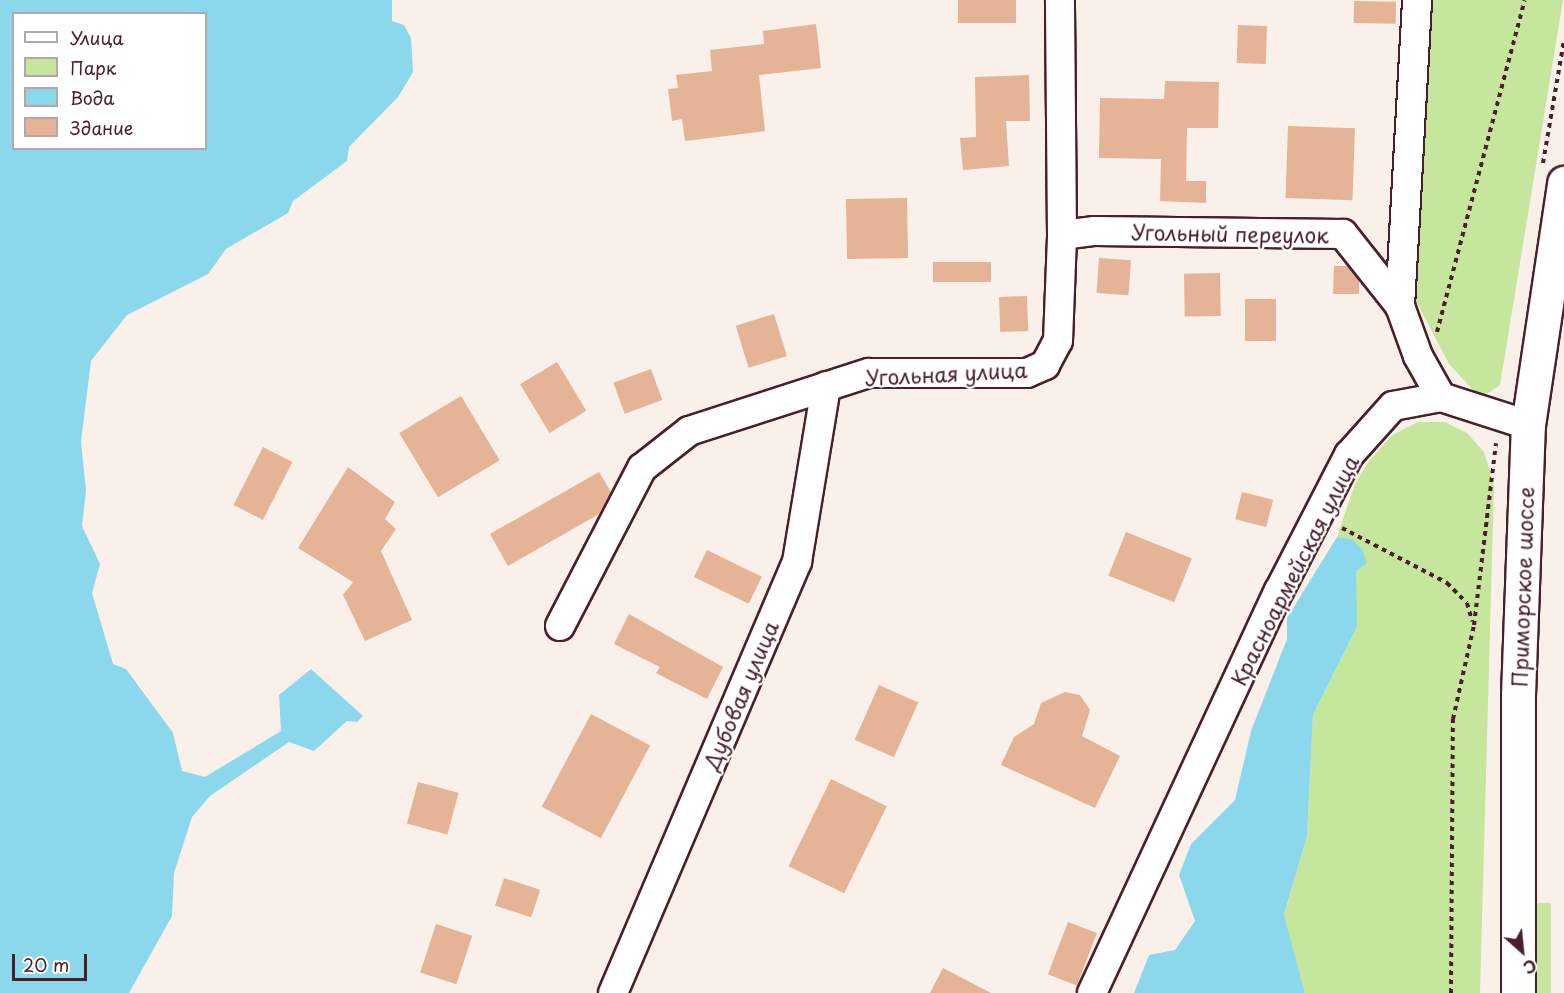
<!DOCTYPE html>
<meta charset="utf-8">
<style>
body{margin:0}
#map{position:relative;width:1564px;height:993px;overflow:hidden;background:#faf0ea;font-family:"Playpen Sans",sans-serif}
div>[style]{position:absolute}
.green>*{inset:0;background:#c6e59d;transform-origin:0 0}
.water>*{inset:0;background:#8bd7ec}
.building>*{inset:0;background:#e5b396;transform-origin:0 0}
.path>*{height:4px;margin-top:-2px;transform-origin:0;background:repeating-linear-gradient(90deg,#4a1f2b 0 4.5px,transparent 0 9px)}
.roads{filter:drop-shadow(2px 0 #4a1f2b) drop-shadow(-2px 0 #4a1f2b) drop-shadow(0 2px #4a1f2b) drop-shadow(0 -2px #4a1f2b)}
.minor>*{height:28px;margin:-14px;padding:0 14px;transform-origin:14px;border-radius:14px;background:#fff}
.highway>*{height:33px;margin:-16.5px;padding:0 16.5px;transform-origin:16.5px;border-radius:16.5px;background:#fff}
span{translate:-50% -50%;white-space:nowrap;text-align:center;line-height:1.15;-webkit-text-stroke:4.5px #fff;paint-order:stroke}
.street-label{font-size:21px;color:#4a1f2b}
.legend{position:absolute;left:12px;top:12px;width:195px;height:138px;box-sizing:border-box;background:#fff;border:2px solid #b7a5aa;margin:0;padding:8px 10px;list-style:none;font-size:18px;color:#4a1f2b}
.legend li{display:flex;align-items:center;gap:12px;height:30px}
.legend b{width:30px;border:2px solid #b7a5aa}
.north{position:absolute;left:1492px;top:921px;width:60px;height:60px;-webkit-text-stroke:4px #fff;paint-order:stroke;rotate:153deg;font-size:16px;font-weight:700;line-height:24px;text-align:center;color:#4a1f2b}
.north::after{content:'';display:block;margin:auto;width:21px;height:27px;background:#4a1f2b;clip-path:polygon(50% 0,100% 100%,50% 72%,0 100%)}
.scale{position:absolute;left:12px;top:954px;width:75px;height:27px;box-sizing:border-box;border:3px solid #4a1f2b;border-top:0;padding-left:8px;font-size:18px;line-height:21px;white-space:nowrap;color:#4a1f2b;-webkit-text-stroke:4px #fff;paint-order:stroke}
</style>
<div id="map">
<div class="green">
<div style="clip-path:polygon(1428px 0,1563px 0,1500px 385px,1485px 395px,1475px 392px,1449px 364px,1413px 295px)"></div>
<div style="clip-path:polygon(1418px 422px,1445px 422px,1467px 433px,1484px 452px,1494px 485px,1480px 993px,1305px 993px,1284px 916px,1307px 836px,1313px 715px,1357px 627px,1352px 539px,1337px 537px,1355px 484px,1369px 461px,1392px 435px)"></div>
<div style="left:1536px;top:903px;width:15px;height:90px"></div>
</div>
<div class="water">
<div style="clip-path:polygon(evenodd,0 0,392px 0,392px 21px,404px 25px,411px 38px,413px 72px,398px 97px,349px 147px,347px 161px,293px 201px,288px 213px,226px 249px,208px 274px,127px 315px,91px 361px,81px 442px,86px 491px,82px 526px,100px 564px,92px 593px,113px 664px,126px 669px,173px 733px,182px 771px,205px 777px,281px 731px,279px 695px,311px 669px,363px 716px,357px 722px,347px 721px,314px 751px,289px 742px,210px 796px,192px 817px,174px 873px,172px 916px,129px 993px,0 993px,0 0,14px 14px,206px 14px,206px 148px,14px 148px,14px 14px)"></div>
<div style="clip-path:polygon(1337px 537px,1352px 539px,1362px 549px,1367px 563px,1356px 571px,1357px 627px,1313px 715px,1307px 836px,1284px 915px,1305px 993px,1134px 993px,1149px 955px,1175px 950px,1195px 921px,1179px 875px,1191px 844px,1235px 800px,1251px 731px,1287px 639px,1287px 618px)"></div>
</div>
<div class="building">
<div style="left:958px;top:0;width:58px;height:23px"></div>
<div style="left:1354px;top:1px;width:42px;height:22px;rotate:1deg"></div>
<div style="clip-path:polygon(816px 24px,821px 68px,759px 75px,765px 131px,685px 141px,682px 119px,672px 121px,668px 89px,678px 88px,676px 75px,712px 71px,710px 50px,764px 44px,763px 31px)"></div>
<div style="left:1238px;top:25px;width:29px;height:38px;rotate:2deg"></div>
<div style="clip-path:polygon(1029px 75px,1030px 121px,1006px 121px,1009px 166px,963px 170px,960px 138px,976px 137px,975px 77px)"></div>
<div style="clip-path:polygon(1165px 81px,1219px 82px,1218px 128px,1187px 128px,1186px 181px,1206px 181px,1206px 203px,1160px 201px,1161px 159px,1099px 158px,1100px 98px,1164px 99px)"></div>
<div style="left:1288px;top:126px;width:67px;height:72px;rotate:2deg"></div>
<div style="left:907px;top:198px;width:60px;height:61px;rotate:89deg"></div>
<div style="left:1099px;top:258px;width:32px;height:35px;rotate:4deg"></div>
<div style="left:991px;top:262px;width:20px;height:58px;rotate:90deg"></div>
<div style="clip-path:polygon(1334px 266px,1348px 266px,1359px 281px,1359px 294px,1333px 294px)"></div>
<div style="left:1220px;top:273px;width:43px;height:36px;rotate:89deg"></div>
<div style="left:1027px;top:296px;width:35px;height:28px;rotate:88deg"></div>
<div style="left:1245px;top:299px;width:31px;height:42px"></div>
<div style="left:774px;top:314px;width:44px;height:40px;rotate:73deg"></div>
<div style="left:557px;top:362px;width:57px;height:43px;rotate:59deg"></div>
<div style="left:651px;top:369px;width:33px;height:40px;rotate:70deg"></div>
<div style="left:461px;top:396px;width:75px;height:72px;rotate:59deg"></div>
<div style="left:263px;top:447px;width:33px;height:65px;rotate:27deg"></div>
<div style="clip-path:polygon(348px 467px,395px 502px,385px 519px,396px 529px,381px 551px,412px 620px,365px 641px,343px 595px,353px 582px,298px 548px)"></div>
<div style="clip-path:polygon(599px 472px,611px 492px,599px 514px,508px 566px,490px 534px)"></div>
<div style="left:1242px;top:492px;width:32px;height:28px;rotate:14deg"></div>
<div style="left:1126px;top:532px;width:71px;height:47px;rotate:22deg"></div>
<div style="left:707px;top:550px;width:61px;height:30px;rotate:26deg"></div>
<div style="clip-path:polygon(629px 614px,723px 667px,707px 699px,656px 673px,660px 667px,614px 644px)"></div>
<div style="left:879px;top:685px;width:43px;height:60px;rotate:24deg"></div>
<div style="clip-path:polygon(1065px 692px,1080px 695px,1090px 710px,1082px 736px,1120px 756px,1095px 808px,1001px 765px,1014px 737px,1034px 724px,1041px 703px)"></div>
<div style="left:591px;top:714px;width:67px;height:105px;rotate:28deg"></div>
<div style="left:831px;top:779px;width:62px;height:97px;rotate:26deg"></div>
<div style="left:418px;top:782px;width:42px;height:43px;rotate:15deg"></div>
<div style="left:504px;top:878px;width:38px;height:29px;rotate:18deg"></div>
<div style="left:1068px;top:922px;width:31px;height:56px;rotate:21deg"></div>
<div style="left:436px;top:924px;width:38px;height:51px;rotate:18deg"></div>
<div style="clip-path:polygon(943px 968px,991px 993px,930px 993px)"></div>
</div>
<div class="path">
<div style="left:1543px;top:163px;width:125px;rotate:-80.3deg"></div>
<div style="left:1437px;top:332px;width:343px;rotate:-75.2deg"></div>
<div style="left:1342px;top:528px;width:119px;rotate:27.6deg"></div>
<div style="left:1447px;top:583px;width:28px;rotate:45deg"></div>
<div style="left:1467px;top:603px;width:19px;rotate:74deg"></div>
<div style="left:1451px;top:993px;width:274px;rotate:-89.6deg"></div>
<div style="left:1453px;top:719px;width:96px;rotate:-77.4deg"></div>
<div style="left:1474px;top:625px;width:183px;rotate:-83.1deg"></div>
</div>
<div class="roads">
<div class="minor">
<div style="left:1062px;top:235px;width:33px;rotate:-7deg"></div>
<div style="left:1095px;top:231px;width:248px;rotate:0.7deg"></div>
<div style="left:1343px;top:234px;width:92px;rotate:51.6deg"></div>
<div style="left:1441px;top:397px;width:91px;rotate:17.8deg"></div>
<div style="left:560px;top:626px;width:178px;rotate:-62.6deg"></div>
<div style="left:642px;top:468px;width:60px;rotate:-38.2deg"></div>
<div style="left:689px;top:431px;width:189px;rotate:-17.9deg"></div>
<div style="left:869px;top:373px;width:158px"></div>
<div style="left:1027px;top:373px;width:20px;rotate:-24deg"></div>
<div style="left:1045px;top:365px;width:27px;rotate:-62deg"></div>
<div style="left:1058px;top:341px;width:106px;rotate:-87.8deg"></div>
<div style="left:1062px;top:235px;width:235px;rotate:-90.5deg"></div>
<div style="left:613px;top:993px;width:469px;rotate:-66.9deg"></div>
<div style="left:797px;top:562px;width:178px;rotate:-80.6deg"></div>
<div style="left:1092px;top:993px;width:443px;rotate:-65.1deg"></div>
<div style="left:1279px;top:591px;width:153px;rotate:-62.8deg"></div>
<div style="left:1349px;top:455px;width:66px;rotate:-48.1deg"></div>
<div style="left:1393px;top:406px;width:49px;rotate:-10.6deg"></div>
<div style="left:1441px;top:397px;width:47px;rotate:-119.3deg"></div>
<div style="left:1418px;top:356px;width:53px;rotate:-109.8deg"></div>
<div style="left:1400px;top:306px;width:306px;rotate:-86.8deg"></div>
</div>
<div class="highway">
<div style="left:1518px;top:993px;width:298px;rotate:-90deg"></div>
<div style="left:1518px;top:695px;width:270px;rotate:-87.9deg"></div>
<div style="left:1528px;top:425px;width:245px;rotate:-81.5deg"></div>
</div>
</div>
<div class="street-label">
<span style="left:1230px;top:233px;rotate:1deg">Угольный переулок</span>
<span style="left:946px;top:373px;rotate:-3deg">Угольная улица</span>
<span style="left:1294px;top:570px;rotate:-63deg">Красноармейская улица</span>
<span style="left:1522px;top:587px;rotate:-88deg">Приморское шоссе</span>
<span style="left:740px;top:695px;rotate:-67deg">Дубовая улица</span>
</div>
<ul class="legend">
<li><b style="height:8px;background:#fff"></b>Улица</li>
<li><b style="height:16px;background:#c6e59d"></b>Парк</li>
<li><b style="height:16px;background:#8bd7ec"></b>Вода</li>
<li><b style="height:16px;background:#e5b396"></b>Здание</li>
</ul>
<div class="north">С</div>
<div class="scale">20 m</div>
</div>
